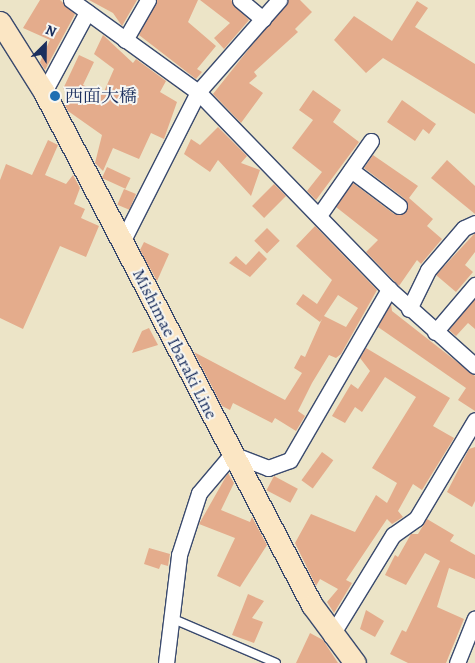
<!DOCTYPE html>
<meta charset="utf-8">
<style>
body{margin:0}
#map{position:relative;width:475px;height:663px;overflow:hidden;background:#ece4c7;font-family:Alegreya,"Noto Serif JP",serif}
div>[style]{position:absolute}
.building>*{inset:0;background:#e4ac8c;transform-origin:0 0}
.roads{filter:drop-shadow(1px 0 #3a4a6e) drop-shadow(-1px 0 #3a4a6e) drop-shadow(0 1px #3a4a6e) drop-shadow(0 -1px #3a4a6e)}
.lane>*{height:8px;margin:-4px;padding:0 4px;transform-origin:4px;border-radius:4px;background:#fff}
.street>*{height:15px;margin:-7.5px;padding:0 7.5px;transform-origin:7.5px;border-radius:7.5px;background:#fff}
.secondary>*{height:21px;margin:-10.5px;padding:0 10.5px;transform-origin:10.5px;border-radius:10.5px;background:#fbe6c4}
.dots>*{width:14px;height:14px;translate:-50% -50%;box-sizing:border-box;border:2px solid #f6f6f2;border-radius:50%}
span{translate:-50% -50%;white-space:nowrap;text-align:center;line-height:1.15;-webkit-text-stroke:4px #f6f6f2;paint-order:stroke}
.poi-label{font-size:18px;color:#1b2f5e}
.left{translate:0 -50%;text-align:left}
.street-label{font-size:18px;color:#1b2f5e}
.north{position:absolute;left:20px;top:20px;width:50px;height:50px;-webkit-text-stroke:4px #f6f6f2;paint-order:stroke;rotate:23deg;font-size:14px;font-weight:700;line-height:20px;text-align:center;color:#1b2f5e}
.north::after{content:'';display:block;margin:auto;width:18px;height:22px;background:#1b2f5e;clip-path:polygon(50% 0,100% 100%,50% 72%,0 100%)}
</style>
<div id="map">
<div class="building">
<div style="clip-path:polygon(40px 0,60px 0,75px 14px,45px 70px,40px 62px,50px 40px,23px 28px)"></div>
<div style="clip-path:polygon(89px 0,137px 0,122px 26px,113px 13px)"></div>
<div style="clip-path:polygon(157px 0,198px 0,188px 22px,216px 46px,197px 69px,202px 72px,196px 79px,139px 35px)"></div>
<div style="clip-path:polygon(200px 0,231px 0,249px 20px,224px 49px,214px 38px,230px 23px)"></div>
<div style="clip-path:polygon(288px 0,300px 0,312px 12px,295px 29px,298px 32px,254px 72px,257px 76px,249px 83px,263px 93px,241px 123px,213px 94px)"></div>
<div style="clip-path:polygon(417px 1px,428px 8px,415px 27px,475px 64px,475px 114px,383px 58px,366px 73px,334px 40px,354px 16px,392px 41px)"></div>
<div style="clip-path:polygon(103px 35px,133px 63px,136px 59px,166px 81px,160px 92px,177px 102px,164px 139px,151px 133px,139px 159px,113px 148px,103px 171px,95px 163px,102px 135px,68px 111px,65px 105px,70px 92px,63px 89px,79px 55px,94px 62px,83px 85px,103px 94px,114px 69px,94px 54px)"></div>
<div style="clip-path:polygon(313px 90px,341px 110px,333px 122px,359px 142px,316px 200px,307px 191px,322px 172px,292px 148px,313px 120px,299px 110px)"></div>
<div style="clip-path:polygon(402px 100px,436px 124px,429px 134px,423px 129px,415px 141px,387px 122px)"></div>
<div style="clip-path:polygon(218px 127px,247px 156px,241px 163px,260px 170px,251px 196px,218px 160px,210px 172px,184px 154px,191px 139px,200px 145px)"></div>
<div style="clip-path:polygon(48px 140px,58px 145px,45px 175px,66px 184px,73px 175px,80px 188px,74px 204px,85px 209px,81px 218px,99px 226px,86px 257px,60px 246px,23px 329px,0 318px,0 180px,6px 164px,32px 175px)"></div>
<div style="clip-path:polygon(373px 155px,418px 186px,409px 198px,433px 219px,427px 226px,442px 239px,421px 264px,417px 260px,399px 286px,366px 252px,378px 240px,336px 207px,353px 183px,394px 214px,407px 211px,405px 199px,364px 168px)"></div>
<div style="clip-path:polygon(447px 160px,475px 186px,475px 214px,431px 178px)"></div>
<div style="left:107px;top:167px;width:26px;height:12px;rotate:25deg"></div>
<div style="left:274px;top:184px;width:17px;height:31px;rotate:45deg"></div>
<div style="left:124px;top:189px;width:13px;height:17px;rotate:23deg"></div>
<div style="clip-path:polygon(evenodd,315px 226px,377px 290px,341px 354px,336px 358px,329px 355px,312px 383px,298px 411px,305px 416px,296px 431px,275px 418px,272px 423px,233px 403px,230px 410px,222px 406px,194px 352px,285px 400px,302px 373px,294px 368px,301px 355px,305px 357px,322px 319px,320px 322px,296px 304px,303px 294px,317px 304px,332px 280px,296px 246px,315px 226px,338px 295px,358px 308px,346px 327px,324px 316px,338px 295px)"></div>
<div style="left:267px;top:228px;width:18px;height:18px;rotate:45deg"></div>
<div style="clip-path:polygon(475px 233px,475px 252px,465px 265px,473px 272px,456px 292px,436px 275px)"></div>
<div style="clip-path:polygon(144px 242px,169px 254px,157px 281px,140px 250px)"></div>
<div style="clip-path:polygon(259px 251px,267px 259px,250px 277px,229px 263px,236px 256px,246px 265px)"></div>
<div style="clip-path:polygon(475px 299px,475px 329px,468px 323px,456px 336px,449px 330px)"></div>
<div style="clip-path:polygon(391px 304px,392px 311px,475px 376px,475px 411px,458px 400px,466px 388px,378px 327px)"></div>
<div style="clip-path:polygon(149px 328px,158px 345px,132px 353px,142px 331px)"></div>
<div style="clip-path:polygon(366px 348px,450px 398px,433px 426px,454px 438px,422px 490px,413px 484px,398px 511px,403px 517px,392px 524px,387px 519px,346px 580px,352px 583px,334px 613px,327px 602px,338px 589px,320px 579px,316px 586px,295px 543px,311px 514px,355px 532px,376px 495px,387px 503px,397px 483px,372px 468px,416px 397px,385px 377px,362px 412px,355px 407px,345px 423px,332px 416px,351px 384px,358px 389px,370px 371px,360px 358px)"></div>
<div style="clip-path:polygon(475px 447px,475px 501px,472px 507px,447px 492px,469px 449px)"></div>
<div style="left:322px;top:452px;width:14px;height:35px;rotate:36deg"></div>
<div style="clip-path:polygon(228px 473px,234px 483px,221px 510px,250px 522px,252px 517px,267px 545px,240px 587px,217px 576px,235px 538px,199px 524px)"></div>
<div style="left:274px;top:476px;width:27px;height:16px;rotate:28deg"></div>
<div style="clip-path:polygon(427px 519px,454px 535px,450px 541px,475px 555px,475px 579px,449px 568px,437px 607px,464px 619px,446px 663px,408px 663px,390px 654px,402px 630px,406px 632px,440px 561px,425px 553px,406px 585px,385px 575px,395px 555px,398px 557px,411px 534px,418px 534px)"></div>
<div style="clip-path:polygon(149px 548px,170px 554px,168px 566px,161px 564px,159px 569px,144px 564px)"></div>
<div style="clip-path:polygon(248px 594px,264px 601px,252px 618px,263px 622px,254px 643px,232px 635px)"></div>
<div style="clip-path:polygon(366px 610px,384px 621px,375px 637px,360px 629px)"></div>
<div style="clip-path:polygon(310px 633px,323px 640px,338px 663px,296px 663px)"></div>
</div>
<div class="roads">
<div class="lane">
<div style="left:171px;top:618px;width:114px;rotate:23.2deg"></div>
</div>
<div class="street">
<div style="left:71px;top:0;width:157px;rotate:35.9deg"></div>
<div style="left:198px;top:92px;width:274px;rotate:45.9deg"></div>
<div style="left:389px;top:289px;width:115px;rotate:41.8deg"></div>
<div style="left:240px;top:0;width:30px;rotate:40deg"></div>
<div style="left:125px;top:40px;width:46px;rotate:-60.1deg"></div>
<div style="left:44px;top:92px;width:91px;rotate:-61.7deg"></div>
<div style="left:351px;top:170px;width:60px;rotate:36.9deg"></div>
<div style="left:320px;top:214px;width:89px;rotate:-55.1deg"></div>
<div style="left:122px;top:242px;width:168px;rotate:-63.1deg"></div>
<div style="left:198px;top:92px;width:123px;rotate:-48.6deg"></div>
<div style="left:409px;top:309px;width:43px;rotate:-64deg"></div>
<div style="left:428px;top:270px;width:55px;rotate:-49.4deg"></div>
<div style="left:464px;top:228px;width:12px;rotate:-24deg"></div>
<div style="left:435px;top:332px;width:62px;rotate:-49.6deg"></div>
<div style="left:331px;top:636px;width:119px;rotate:-58.5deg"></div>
<div style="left:393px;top:535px;width:28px;rotate:-35deg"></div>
<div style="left:416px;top:519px;width:115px;rotate:-59.2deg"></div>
<div style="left:166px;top:663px;width:109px;rotate:-83.1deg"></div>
<div style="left:179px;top:555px;width:65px;rotate:-72.1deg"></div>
<div style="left:199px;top:493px;width:51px;rotate:-49.8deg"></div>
<div style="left:232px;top:454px;width:39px;rotate:21deg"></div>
<div style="left:268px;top:468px;width:23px;rotate:-20deg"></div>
<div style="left:290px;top:460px;width:198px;rotate:-59.9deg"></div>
<div style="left:457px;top:663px;width:48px;rotate:-68.2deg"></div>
</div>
<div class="secondary">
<div style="left:0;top:22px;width:83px;rotate:57.8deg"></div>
<div style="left:44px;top:92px;width:579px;rotate:62.42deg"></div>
<div style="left:312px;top:605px;width:72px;rotate:53.4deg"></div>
</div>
</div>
<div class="dots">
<div style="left:55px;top:96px;background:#1f6fb2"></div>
</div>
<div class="poi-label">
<span class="left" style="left:65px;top:96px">西面大橋</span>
</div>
<div class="street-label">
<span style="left:175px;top:344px;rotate:63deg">Mishimae Ibaraki Line</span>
</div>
<div class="north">N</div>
</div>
